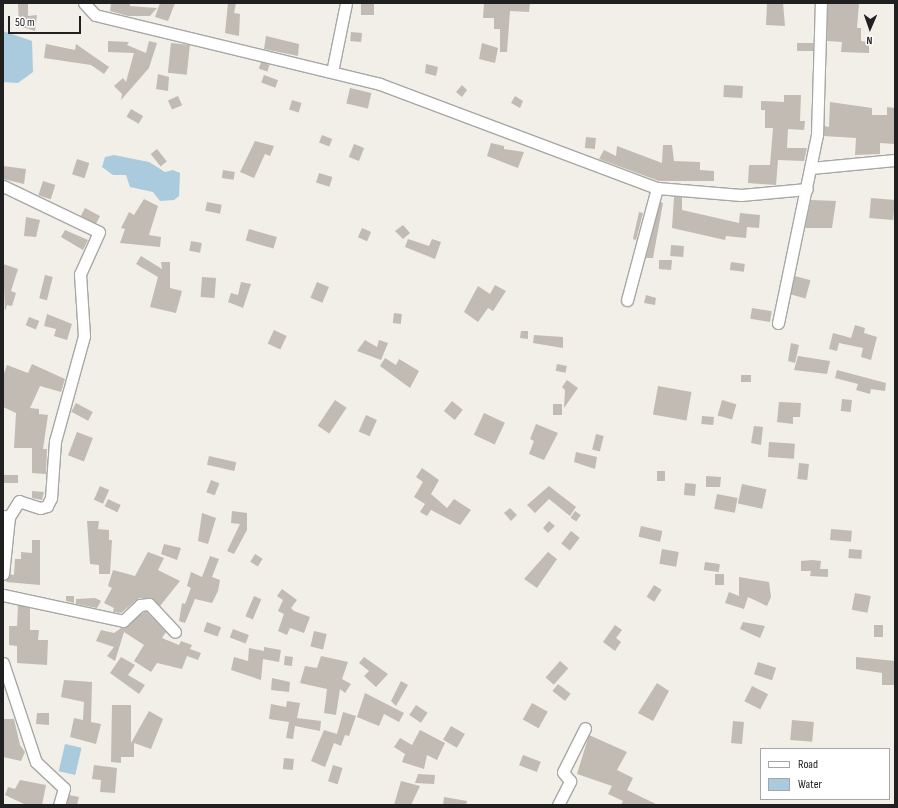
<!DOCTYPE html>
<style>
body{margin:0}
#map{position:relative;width:898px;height:808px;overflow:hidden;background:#f1efe7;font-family:"Sofia Sans Condensed",sans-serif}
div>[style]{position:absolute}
.water>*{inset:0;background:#a9cbdd;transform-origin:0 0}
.building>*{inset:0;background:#c1bbb3;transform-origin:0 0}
.roads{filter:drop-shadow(1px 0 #a7a7a7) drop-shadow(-1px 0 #a7a7a7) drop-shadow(0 1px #a7a7a7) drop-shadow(0 -1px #a7a7a7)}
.street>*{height:11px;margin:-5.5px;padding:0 5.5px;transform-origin:5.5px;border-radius:5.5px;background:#fff}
span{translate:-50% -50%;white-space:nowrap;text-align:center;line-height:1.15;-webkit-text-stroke:3px #fff;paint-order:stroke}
.frame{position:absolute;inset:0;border:4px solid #202020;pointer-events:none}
.legend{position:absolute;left:760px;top:748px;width:130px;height:52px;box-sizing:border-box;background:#fff;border:1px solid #a6a6a6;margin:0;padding:5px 7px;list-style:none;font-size:12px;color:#202020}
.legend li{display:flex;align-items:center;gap:8px;height:20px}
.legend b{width:20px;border:1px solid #a6a6a6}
.north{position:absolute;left:850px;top:8px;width:40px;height:40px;-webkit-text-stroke:3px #fff;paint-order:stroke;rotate:182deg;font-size:11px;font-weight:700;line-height:16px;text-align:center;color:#202020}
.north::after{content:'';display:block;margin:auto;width:14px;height:18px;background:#202020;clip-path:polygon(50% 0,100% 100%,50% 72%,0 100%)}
.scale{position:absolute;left:8px;top:16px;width:73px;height:18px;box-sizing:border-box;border:2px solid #202020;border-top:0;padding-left:5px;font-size:12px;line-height:14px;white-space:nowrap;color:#202020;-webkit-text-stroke:3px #fff;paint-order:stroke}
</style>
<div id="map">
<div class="water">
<div style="clip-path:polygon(3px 31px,32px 41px,33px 72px,18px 83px,3px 82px)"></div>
<div style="clip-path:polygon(114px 155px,149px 162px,165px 172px,173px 170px,180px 173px,179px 196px,174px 200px,160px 201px,153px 192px,130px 187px,126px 175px,113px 175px,102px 167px,105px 157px)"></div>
<div style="left:65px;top:744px;width:17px;height:28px;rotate:13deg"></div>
</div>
<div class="building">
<div style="clip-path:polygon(18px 3px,28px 4px,28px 16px,37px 15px,35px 31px,19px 26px)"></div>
<div style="clip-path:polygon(111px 3px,130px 3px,130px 6px,157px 8px,150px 16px,128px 16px,110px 11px)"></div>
<div style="clip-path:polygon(160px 3px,175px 3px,168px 21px,155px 17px)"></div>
<div style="clip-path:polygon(228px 3px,236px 3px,234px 13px,240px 14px,239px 36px,225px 33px)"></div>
<div style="left:361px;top:3px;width:13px;height:12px"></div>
<div style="clip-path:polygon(484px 3px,530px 3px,529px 12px,510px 11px,507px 52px,500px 52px,500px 29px,494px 29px,494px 18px,483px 18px)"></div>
<div style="clip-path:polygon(767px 3px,783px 3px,785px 26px,766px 25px)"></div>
<div style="clip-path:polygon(828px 3px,859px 4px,857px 28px,861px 28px,861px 41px,869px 42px,869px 53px,841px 52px,842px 42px,827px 41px)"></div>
<div style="left:351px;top:32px;width:11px;height:9px;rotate:5deg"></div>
<div style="clip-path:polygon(266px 36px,299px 44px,298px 56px,264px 49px)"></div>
<div style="clip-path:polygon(108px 41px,129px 42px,127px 45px,146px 53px,149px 41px,157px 43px,149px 68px,121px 100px,122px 94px,114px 86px,123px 78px,126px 82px,134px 53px,108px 52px)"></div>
<div style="left:171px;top:43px;width:19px;height:30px;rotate:6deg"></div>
<div style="clip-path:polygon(482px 43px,498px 48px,495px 63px,479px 59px)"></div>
<div style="left:797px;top:43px;width:16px;height:8px"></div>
<div style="clip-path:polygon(46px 44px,75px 50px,76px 44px,109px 67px,104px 74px,91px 65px,44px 58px)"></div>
<div style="left:261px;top:62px;width:9px;height:7px;rotate:18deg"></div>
<div style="clip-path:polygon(426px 64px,438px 67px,436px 76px,425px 73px)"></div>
<div style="clip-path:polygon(158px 74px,169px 77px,168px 91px,156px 89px)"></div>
<div style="left:264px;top:75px;width:15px;height:8px;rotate:20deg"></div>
<div style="clip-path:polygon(462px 85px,467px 90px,462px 97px,456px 92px)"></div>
<div style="left:724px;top:85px;width:19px;height:12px;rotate:3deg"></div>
<div style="left:350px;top:88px;width:22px;height:16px;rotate:13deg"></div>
<div style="clip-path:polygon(784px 95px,801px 95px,800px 121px,805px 121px,804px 130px,788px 129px,787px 148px,807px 148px,804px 161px,778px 160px,776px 185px,748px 183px,749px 165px,770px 165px,773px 128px,765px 128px,765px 110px,761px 110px,761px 101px,784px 102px)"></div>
<div style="left:178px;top:96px;width:10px;height:11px;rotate:66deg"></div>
<div style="clip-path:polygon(515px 96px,523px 101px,520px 108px,511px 103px)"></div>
<div style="left:292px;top:100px;width:10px;height:10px;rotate:17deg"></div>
<div style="clip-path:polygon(830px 102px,872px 108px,872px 115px,887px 115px,887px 107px,895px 108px,895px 144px,880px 143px,880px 154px,855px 155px,856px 138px,824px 136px,824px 126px,829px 127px)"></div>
<div style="left:131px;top:109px;width:14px;height:9px;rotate:30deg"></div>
<div style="left:322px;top:135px;width:11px;height:8px;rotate:22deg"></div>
<div style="left:586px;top:137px;width:10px;height:11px;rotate:6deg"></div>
<div style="clip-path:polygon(255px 141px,274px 146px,270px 156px,265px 154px,254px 178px,240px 172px)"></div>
<div style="clip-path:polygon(491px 143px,504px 146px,504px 149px,524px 152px,518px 168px,487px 156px)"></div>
<div style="left:354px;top:144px;width:11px;height:14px;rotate:22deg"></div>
<div style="clip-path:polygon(663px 145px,672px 145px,674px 161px,700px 162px,700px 170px,714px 171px,714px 181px,659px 181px,599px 159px,604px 150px,616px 156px,617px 146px,662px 163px)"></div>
<div style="left:157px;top:149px;width:16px;height:8px;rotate:52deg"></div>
<div style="left:77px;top:159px;width:13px;height:16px;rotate:18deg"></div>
<div style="clip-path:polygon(3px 166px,26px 169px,24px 184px,3px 179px)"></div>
<div style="left:223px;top:170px;width:12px;height:8px;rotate:9deg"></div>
<div style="left:319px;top:173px;width:14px;height:10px;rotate:17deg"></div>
<div style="left:43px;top:181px;width:13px;height:15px;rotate:18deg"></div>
<div style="clip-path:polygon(674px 197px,682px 197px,682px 210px,739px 223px,740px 213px,760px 215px,759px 228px,747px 227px,746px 238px,726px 236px,725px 240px,672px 228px)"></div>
<div style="left:871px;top:198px;width:24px;height:20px;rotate:5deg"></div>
<div style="clip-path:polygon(144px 199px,158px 206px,149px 235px,161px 237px,160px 247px,120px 243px,125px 229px,121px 228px,129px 212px,134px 215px)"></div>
<div style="clip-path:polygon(811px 200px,836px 201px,832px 228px,805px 228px)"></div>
<div style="left:207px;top:202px;width:15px;height:9px;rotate:11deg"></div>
<div style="clip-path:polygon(660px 202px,663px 203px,653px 258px,646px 258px)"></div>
<div style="left:85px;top:208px;width:17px;height:9px;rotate:28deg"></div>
<div style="clip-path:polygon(639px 212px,643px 213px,636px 240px,633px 239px)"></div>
<div style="clip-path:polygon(26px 217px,40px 220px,36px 237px,24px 236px)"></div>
<div style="clip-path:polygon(403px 225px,410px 233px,403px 239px,395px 231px)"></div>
<div style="left:362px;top:228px;width:10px;height:10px;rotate:24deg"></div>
<div style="left:249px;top:229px;width:29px;height:12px;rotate:16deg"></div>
<div style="clip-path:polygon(65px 230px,88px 240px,83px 250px,61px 237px)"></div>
<div style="clip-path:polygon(408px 239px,429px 246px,432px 239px,441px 242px,435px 259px,405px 247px)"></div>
<div style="left:191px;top:241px;width:11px;height:10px;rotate:10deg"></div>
<div style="left:671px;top:245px;width:13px;height:11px;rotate:4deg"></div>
<div style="clip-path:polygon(141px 256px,162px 269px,161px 262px,170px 262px,170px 288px,182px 291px,176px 313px,150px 307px,158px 277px,136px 264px)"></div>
<div style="clip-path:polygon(659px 260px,672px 260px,671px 270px,659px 269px)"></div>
<div style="left:731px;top:262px;width:14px;height:8px;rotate:8deg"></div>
<div style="clip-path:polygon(3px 264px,18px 269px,11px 291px,16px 293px,12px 306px,7px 305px,5px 311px)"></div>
<div style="left:45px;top:275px;width:8px;height:24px;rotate:14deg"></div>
<div style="left:795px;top:276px;width:16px;height:19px;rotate:15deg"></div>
<div style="left:202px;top:277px;width:14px;height:20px;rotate:4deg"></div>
<div style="clip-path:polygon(241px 282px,251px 284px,243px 308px,228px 302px,231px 293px,238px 295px)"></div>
<div style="left:317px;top:282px;width:13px;height:17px;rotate:23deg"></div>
<div style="clip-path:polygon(495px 285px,506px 291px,493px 311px,488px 308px,478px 322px,464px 312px,478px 286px,490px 294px)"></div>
<div style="clip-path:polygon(646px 295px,656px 298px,655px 305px,644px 303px)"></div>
<div style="left:752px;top:308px;width:20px;height:11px;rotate:9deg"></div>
<div style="left:394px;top:313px;width:8px;height:10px;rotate:7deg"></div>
<div style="clip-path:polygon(47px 314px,72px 324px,67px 340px,54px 336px,56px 329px,44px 326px)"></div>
<div style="left:29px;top:317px;width:11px;height:9px;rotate:22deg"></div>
<div style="clip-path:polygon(855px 325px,865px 328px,864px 333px,877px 337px,871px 360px,861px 357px,863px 348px,839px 343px,837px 351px,829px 349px,833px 333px,851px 338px)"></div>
<div style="left:274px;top:330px;width:14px;height:15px;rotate:25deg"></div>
<div style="clip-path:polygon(521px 331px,528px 331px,528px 339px,520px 338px)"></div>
<div style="clip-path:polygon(534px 335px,563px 337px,563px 348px,533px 343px)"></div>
<div style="clip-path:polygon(365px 340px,377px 347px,379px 340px,388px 343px,381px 360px,357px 351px)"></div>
<div style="clip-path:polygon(791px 343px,799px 345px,795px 363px,788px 361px)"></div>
<div style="clip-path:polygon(798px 356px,830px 361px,827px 374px,794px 370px)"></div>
<div style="clip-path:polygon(385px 358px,396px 365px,399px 359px,419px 371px,410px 388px,380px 366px)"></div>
<div style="clip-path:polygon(32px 364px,65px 379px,61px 392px,40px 386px,30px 408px,39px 409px,39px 414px,48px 415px,43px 449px,47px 449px,46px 474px,32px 473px,32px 448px,14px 448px,16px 413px,3px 407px,3px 376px,7px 365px,28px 373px)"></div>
<div style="left:557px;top:364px;width:10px;height:7px;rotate:11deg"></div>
<div style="clip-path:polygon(837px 370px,886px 383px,885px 391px,871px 389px,870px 394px,856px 390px,858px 384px,835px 378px)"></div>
<div style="left:741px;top:375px;width:10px;height:7px"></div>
<div style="clip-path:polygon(567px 380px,578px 388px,564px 408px,565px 390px,562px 387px)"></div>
<div style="left:658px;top:386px;width:34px;height:29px;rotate:10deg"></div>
<div style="left:842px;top:399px;width:10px;height:12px;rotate:6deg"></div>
<div style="left:335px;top:400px;width:14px;height:31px;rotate:34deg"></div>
<div style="left:722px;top:400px;width:15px;height:16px;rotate:16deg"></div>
<div style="left:452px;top:401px;width:14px;height:13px;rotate:39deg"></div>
<div style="clip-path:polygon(779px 402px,801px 403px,800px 417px,793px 417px,793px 424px,777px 422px)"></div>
<div style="left:76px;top:403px;width:19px;height:10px;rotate:28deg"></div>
<div style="left:553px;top:404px;width:9px;height:11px"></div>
<div style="left:484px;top:413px;width:23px;height:24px;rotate:25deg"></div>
<div style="left:366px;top:415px;width:12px;height:18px;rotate:24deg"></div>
<div style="left:702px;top:416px;width:12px;height:8px;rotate:5deg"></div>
<div style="clip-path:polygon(536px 424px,558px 433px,544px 460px,529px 454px,534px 441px,530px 439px)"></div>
<div style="clip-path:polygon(754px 426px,763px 427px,761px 445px,751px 443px)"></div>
<div style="left:77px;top:432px;width:17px;height:25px;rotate:21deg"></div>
<div style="left:596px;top:434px;width:8px;height:16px;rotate:14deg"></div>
<div style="left:769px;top:442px;width:26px;height:15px;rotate:4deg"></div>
<div style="clip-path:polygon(576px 452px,597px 457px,595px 469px,574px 462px)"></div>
<div style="left:209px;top:456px;width:28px;height:9px;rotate:13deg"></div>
<div style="left:799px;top:463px;width:10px;height:16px;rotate:6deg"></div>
<div style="clip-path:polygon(422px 468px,439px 480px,431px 494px,447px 508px,454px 499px,471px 510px,460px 525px,431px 510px,427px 516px,420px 512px,425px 504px,414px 497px,423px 482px,416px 477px)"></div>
<div style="left:657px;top:471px;width:8px;height:10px"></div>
<div style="left:3px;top:475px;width:15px;height:8px"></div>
<div style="clip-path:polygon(706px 476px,721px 477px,720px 487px,706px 487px)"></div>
<div style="left:211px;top:480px;width:9px;height:13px;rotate:21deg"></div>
<div style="left:685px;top:483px;width:11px;height:12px;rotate:5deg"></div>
<div style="left:742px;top:484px;width:25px;height:20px;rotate:12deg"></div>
<div style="left:100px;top:486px;width:10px;height:15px;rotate:24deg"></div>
<div style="clip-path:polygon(549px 486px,576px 507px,570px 516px,549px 499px,535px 513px,527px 505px)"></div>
<div style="clip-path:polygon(32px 491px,44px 492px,42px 500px,32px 498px)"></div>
<div style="left:717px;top:494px;width:21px;height:15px;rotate:11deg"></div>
<div style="left:108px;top:499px;width:14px;height:8px;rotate:25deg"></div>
<div style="clip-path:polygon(510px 508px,517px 515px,511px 521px,504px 513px)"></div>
<div style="clip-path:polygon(232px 511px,247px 513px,247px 530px,234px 554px,227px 551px,240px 524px,231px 523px)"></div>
<div style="left:575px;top:511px;width:7px;height:8px;rotate:34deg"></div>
<div style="clip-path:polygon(202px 513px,216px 518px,208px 544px,198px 541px)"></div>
<div style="clip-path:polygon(87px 521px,99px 521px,98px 529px,109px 530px,109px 540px,112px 540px,110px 574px,99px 574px,99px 565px,90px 564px)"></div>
<div style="clip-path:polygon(549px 521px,555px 526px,548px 533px,543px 528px)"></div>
<div style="left:641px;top:526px;width:22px;height:11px;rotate:13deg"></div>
<div style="left:831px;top:529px;width:21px;height:11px;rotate:5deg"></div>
<div style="left:571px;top:531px;width:11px;height:16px;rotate:38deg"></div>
<div style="clip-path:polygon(32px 540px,40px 540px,40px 585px,6px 582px,10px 574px,14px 575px,15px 559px,21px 559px,21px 552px,32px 553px)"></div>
<div style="clip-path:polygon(164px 544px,181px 548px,177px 560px,161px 554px)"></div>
<div style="left:662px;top:549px;width:17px;height:15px;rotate:10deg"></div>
<div style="left:849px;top:549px;width:13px;height:9px;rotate:4deg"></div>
<div style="clip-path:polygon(148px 552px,164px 558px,158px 570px,180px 581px,160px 606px,152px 598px,139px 598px,121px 613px,113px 612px,114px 608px,104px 603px,112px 588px,108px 586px,113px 570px,135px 576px)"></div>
<div style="clip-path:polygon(548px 552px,557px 559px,537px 588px,524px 579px)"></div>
<div style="left:255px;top:554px;width:9px;height:9px;rotate:32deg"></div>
<div style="clip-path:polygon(210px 556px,219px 559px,212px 577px,220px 580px,218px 591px,212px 603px,195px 599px,185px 623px,179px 621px,182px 603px,185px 604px,191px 588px,187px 586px,191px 572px,202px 577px)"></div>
<div style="clip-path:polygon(812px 560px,821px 561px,820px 569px,828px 569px,828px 577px,810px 576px,811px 571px,801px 571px,801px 561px)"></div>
<div style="left:705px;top:562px;width:15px;height:8px;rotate:8deg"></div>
<div style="left:715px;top:574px;width:9px;height:11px"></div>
<div style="clip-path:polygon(739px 577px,769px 582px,771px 597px,767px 606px,748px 597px,744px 609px,725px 603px,729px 592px,739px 596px)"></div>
<div style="left:654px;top:585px;width:9px;height:14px;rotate:32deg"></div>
<div style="clip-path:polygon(282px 589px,297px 600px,291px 608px,294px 611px,310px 617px,304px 633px,290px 628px,287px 635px,278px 631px,284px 614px,278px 611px,283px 600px,277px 596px)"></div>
<div style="left:855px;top:593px;width:16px;height:17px;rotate:11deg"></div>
<div style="clip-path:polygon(66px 596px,74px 596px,74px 603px,66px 601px)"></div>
<div style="left:254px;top:596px;width:8px;height:22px;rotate:23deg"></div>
<div style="clip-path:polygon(95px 598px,101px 601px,97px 608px,76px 604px,76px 599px)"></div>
<div style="clip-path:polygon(18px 605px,30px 608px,30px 630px,39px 630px,38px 640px,48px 640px,47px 665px,17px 663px,17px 646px,9px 645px,9px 626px,17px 626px)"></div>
<div style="clip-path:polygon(146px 611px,166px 632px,162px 638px,179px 645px,181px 641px,192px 645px,190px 649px,201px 653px,198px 660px,187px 656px,182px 669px,157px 663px,151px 672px,134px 661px,144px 645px,124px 632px,115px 661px,107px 656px,114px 647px,96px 641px,101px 630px,114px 633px)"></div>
<div style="left:207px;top:622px;width:15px;height:10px;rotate:20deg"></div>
<div style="clip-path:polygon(743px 622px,765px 626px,760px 638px,740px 629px)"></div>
<div style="clip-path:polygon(615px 625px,622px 630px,616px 638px,621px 642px,615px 651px,603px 642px)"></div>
<div style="left:874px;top:625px;width:9px;height:12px"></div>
<div style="left:233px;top:629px;width:17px;height:9px;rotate:21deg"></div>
<div style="left:314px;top:631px;width:13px;height:16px;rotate:13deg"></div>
<div style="clip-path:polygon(264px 647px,281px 650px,279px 662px,263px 659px,261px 680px,231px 670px,234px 657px,248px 661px,249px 648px,264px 651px)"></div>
<div style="left:285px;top:656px;width:8px;height:9px;rotate:7deg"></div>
<div style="clip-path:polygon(321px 656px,348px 662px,342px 679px,351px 684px,345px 693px,340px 689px,336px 715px,324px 713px,327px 689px,300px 683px,305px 666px,317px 668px)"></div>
<div style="clip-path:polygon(121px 657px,135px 665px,128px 675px,145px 685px,139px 694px,110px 673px)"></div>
<div style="clip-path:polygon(364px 657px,388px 674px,376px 687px,364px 676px,369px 671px,359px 663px)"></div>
<div style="clip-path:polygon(856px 657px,895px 661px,895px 685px,882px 685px,882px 673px,856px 669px)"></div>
<div style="left:560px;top:661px;width:11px;height:22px;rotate:41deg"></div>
<div style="left:758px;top:662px;width:19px;height:13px;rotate:18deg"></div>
<div style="clip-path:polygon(272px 678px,290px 682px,289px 692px,271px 690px)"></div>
<div style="clip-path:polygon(64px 680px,92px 682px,91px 722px,101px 724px,96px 744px,70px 737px,74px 718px,83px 720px,84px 702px,61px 697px)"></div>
<div style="clip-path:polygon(401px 681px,408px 685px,396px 706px,391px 701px)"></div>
<div style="clip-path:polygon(657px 683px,669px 691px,653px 721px,638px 713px)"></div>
<div style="left:558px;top:684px;width:16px;height:9px;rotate:38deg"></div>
<div style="left:752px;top:686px;width:18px;height:17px;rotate:27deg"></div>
<div style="clip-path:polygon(365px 693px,404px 713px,399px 722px,384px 714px,379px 726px,357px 717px)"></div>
<div style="clip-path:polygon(287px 701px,300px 703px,297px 718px,321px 721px,320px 731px,295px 726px,293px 739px,286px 738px,289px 722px,269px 719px,271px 704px,286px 707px)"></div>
<div style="left:532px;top:703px;width:18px;height:19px;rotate:29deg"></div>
<div style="clip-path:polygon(112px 705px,131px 705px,131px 743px,149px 711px,163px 719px,151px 749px,134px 743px,134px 757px,121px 757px,121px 763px,111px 762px)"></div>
<div style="left:416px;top:705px;width:14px;height:12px;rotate:34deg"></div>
<div style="clip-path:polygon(343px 712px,356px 716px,349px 736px,345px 735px,341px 746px,334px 743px,325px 767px,311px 761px,324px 730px,337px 734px)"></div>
<div style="clip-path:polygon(37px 713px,49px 713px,49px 725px,36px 724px)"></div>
<div style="clip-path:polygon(3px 719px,14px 719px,20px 745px,25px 752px,21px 761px,3px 757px)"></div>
<div style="left:792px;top:720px;width:22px;height:20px;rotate:5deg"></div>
<div style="left:733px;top:721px;width:11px;height:22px;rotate:5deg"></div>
<div style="left:451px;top:726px;width:16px;height:16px;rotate:30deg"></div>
<div style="clip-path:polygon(420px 730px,445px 743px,437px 760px,427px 755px,424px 769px,402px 762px,405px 754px,394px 747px,400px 738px,412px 745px)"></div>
<div style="clip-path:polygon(589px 735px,627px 752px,617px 770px,633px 778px,627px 790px,658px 805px,621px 805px,623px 801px,608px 794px,612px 786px,577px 774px)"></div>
<div style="left:523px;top:755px;width:19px;height:11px;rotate:21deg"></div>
<div style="left:284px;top:758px;width:10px;height:11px;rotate:6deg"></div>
<div style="clip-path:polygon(94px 765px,117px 768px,115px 793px,100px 792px,101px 780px,92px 779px)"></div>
<div style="left:333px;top:765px;width:10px;height:17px;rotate:17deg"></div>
<div style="clip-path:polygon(418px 774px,435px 775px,434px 784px,415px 783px)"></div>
<div style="clip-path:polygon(20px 780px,46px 785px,42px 805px,26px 805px,5px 795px,8px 787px,15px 789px)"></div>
<div style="clip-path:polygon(401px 781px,420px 786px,411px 805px,394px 805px)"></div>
<div style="clip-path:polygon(69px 795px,79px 797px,77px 805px,66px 805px)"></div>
<div style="clip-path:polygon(444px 797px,467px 801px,466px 805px,443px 805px)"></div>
</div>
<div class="roads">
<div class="street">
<div style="left:84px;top:3px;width:16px;rotate:47deg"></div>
<div style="left:95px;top:15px;width:293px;rotate:13.6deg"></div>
<div style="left:380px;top:84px;width:296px;rotate:20.6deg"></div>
<div style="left:657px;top:188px;width:84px;rotate:4.8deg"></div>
<div style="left:741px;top:195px;width:66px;rotate:-5.2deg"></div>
<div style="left:332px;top:72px;width:70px;rotate:-78.5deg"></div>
<div style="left:811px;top:168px;width:84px;rotate:-5.4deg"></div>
<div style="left:3px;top:186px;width:106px;rotate:25.6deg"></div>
<div style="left:99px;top:232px;width:46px;rotate:114.3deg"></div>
<div style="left:80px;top:274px;width:62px;rotate:86.3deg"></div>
<div style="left:84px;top:336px;width:109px;rotate:105.4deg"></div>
<div style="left:55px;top:441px;width:57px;rotate:94deg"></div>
<div style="left:51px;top:498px;width:9px;rotate:117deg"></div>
<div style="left:47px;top:506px;width:7px;rotate:164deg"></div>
<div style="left:40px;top:508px;width:22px;rotate:-162deg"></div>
<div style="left:19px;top:501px;width:19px;rotate:122deg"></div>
<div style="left:627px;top:300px;width:116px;rotate:-75deg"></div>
<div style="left:778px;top:323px;width:192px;rotate:-78.3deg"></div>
<div style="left:817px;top:135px;width:132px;rotate:-88.3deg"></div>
<div style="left:3px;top:516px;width:6px;rotate:9deg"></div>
<div style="left:9px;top:517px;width:57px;rotate:96deg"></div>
<div style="left:3px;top:595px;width:123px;rotate:12.2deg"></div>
<div style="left:123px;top:621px;width:23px;rotate:-43deg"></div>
<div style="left:140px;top:605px;width:9px;rotate:-6deg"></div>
<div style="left:149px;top:604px;width:38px;rotate:47deg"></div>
<div style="left:3px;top:663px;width:104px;rotate:71.6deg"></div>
<div style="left:36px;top:762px;width:38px;rotate:43deg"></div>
<div style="left:64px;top:788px;width:18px;rotate:106deg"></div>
<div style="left:558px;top:805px;width:27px;rotate:-63deg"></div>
<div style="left:570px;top:781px;width:11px;rotate:-128deg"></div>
<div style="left:563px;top:772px;width:49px;rotate:-63.4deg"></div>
</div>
</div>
<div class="frame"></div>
<ul class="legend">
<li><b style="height:5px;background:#fff"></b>Road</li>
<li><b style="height:11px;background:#a9cbdd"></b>Water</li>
</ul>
<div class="north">N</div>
<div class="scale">50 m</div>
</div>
